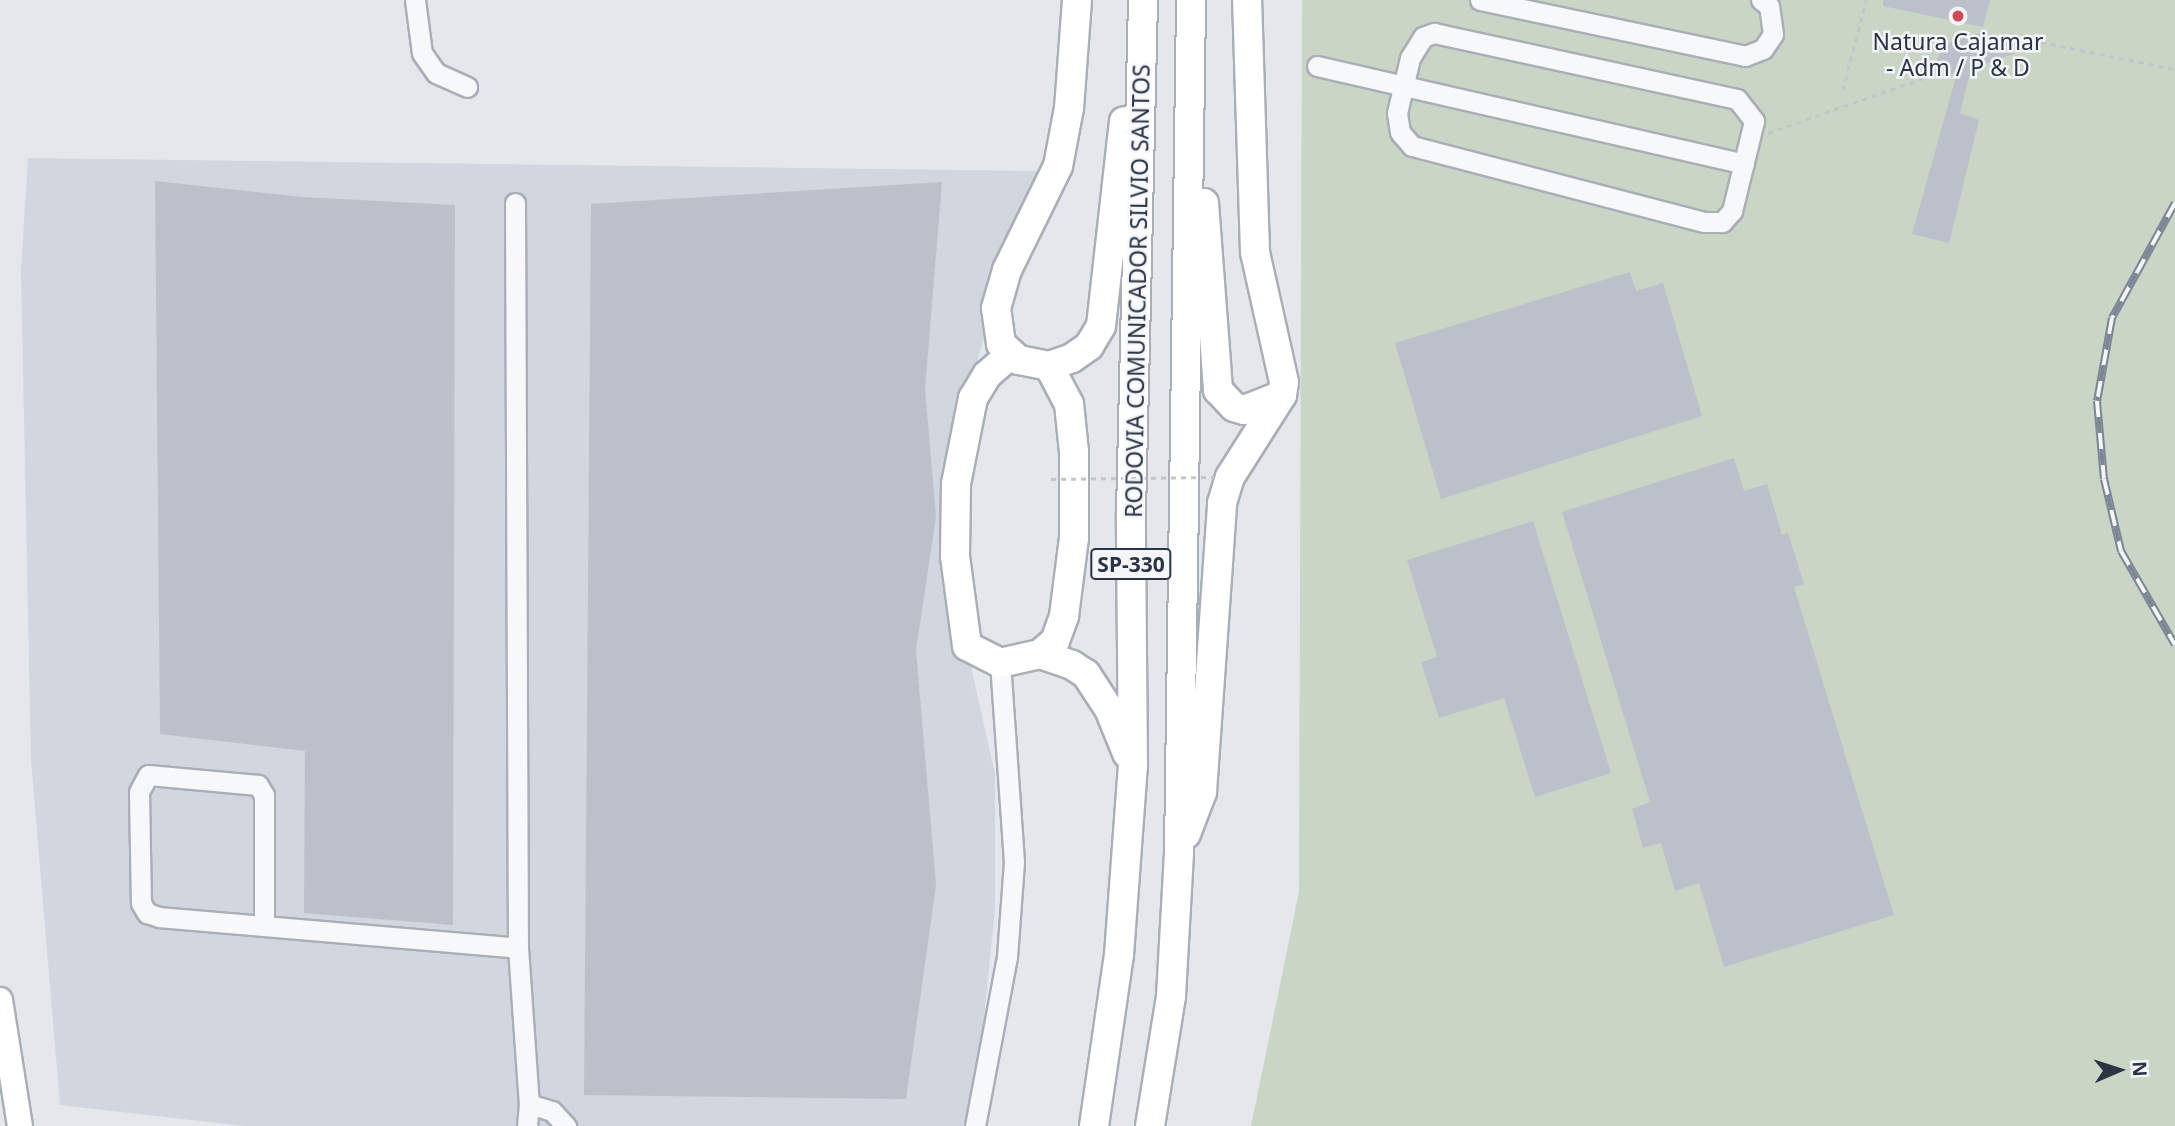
<!DOCTYPE html>
<style>
body{margin:0}
#map{position:relative;width:2175px;height:1126px;overflow:hidden;background:#e4e7ec;font-family:"Noto Sans",sans-serif}
div>[style]{position:absolute}
.built>*{inset:0;background:#d2d6de}
.green>*{inset:0;background:#c9d6c5}
.building>*{inset:0;background:#bbc0ca}
.path>*{height:2.5px;margin-top:-1.25px;transform-origin:0;background:repeating-linear-gradient(90deg,#c2c5cb 0 5px,transparent 0 10px)}
.roads{filter:drop-shadow(2px 0 #a9aeb7) drop-shadow(-2px 0 #a9aeb7) drop-shadow(0 2px #a9aeb7) drop-shadow(0 -2px #a9aeb7)}
.minor>*{height:19px;margin:-9.5px;padding:0 9.5px;transform-origin:9.5px;border-radius:9.5px;background:#f7f8fa}
.major>*{height:24px;margin:-12px;padding:0 12px;transform-origin:12px;border-radius:12px;background:#fff}
.highway>*{height:28px;margin:-14px;padding:0 14px;transform-origin:14px;border-radius:14px;background:#fff}
.rail>*{height:8px;margin-top:-4px;transform-origin:0;background:repeating-linear-gradient(90deg,#f4f6f9 0 16px,#7d8696 0 32px);box-sizing:border-box;border-block:2px solid #7d8696}
.path-bridge>*{height:2.5px;margin-top:-1.25px;transform-origin:0;background:repeating-linear-gradient(90deg,#c2c5cb 0 5px,transparent 0 10px)}
.dots>*{width:19px;height:19px;translate:-50% -50%;box-sizing:border-box;border:4px solid #f4f6f9;border-radius:50%}
span{translate:-50% -50%;white-space:nowrap;text-align:center;line-height:1.15;-webkit-text-stroke:5px #f4f6f9;paint-order:stroke}
.shield-label span{padding:2px 5px;background:#f4f6f9;border:2px solid;border-radius:5px;-webkit-text-stroke-width:0}
.shield-label{font-size:21px;color:#2b3445;font-weight:700}
.poi-label{font-size:23px;color:#2b3445}
.street-label{font-size:23px;color:#2b3445}
.north{position:absolute;left:2084px;top:1035px;width:70px;height:70px;-webkit-text-stroke:5px #f4f6f9;paint-order:stroke;rotate:87deg;font-size:19px;font-weight:700;line-height:28px;text-align:center;color:#2b3445}
.north::after{content:'';display:block;margin:auto;width:24px;height:32px;background:#2b3445;clip-path:polygon(50% 0,100% 100%,50% 72%,0 100%)}
</style>
<div id="map">
<div class="built">
<div style="clip-path:polygon(28px 158px,1042px 171px,1004px 271px,956px 432px,966px 644px,995px 774px,995px 909px,977px 1087px,963px 1126px,244px 1126px,60px 1105px,31px 760px,21px 271px)"></div>
</div>
<div class="green">
<div style="clip-path:polygon(1302px 0,2175px 0,2175px 1126px,1251px 1126px,1299px 892px)"></div>
</div>
<div class="building">
<div style="clip-path:polygon(1883px 0,1990px 0,1983px 27px,1883px 6px)"></div>
<div style="clip-path:polygon(1982px 32px,1981px 37px,2033px 47px,1971px 69px,1960px 113px,1979px 120px,1949px 243px,1912px 234px,1957px 73px,1929px 79px,1943px 45px)"></div>
<div style="clip-path:polygon(155px 181px,302px 197px,455px 205px,453px 925px,304px 913px,305px 751px,160px 734px)"></div>
<div style="clip-path:polygon(942px 182px,925px 389px,936px 517px,916px 650px,936px 885px,906px 1099px,584px 1095px,591px 204px)"></div>
<div style="clip-path:polygon(1630px 272px,1636px 291px,1663px 283px,1702px 416px,1441px 499px,1395px 343px)"></div>
<div style="clip-path:polygon(1734px 458px,1744px 491px,1767px 484px,1782px 535px,1788px 533px,1804px 584px,1794px 587px,1894px 915px,1724px 967px,1699px 883px,1675px 891px,1661px 843px,1643px 848px,1632px 809px,1650px 802px,1562px 512px)"></div>
<div style="clip-path:polygon(1533px 521px,1611px 773px,1535px 797px,1504px 698px,1439px 718px,1421px 662px,1437px 657px,1407px 560px)"></div>
</div>
<div class="path">
<div style="left:1843px;top:90px;width:93px;rotate:-75.7deg"></div>
<div style="left:1768px;top:133px;width:279px;rotate:-19.5deg"></div>
<div style="left:2031px;top:40px;width:147px;rotate:11.4deg"></div>
</div>
<div class="roads">
<div class="minor">
<div style="left:415px;top:0;width:53px;rotate:82.5deg"></div>
<div style="left:422px;top:53px;width:24px;rotate:55deg"></div>
<div style="left:436px;top:73px;width:34px;rotate:24deg"></div>
<div style="left:1480px;top:0;width:271px;rotate:11.9deg"></div>
<div style="left:1745px;top:56px;width:19px;rotate:-21deg"></div>
<div style="left:1763px;top:49px;width:18px;rotate:-56deg"></div>
<div style="left:1773px;top:34px;width:28px;rotate:-98deg"></div>
<div style="left:1769px;top:6px;width:10px;rotate:-143deg"></div>
<div style="left:1434px;top:33px;width:310px;rotate:12.3deg"></div>
<div style="left:1737px;top:99px;width:28px;rotate:52deg"></div>
<div style="left:1754px;top:121px;width:93px;rotate:103.7deg"></div>
<div style="left:1732px;top:211px;width:15px;rotate:132deg"></div>
<div style="left:1722px;top:222px;width:18px;rotate:180deg"></div>
<div style="left:1704px;top:222px;width:302px;rotate:-165.4deg"></div>
<div style="left:1412px;top:146px;width:18px;rotate:-131deg"></div>
<div style="left:1400px;top:132px;width:19px;rotate:-99deg"></div>
<div style="left:1397px;top:113px;width:57px;rotate:-76.7deg"></div>
<div style="left:1410px;top:58px;width:25px;rotate:-58deg"></div>
<div style="left:1423px;top:37px;width:12px;rotate:-20deg"></div>
<div style="left:1317px;top:66px;width:438px;rotate:12.9deg"></div>
<div style="left:515px;top:203px;width:745px;rotate:89.77deg"></div>
<div style="left:518px;top:948px;width:156px;rotate:86deg"></div>
<div style="left:264px;top:926px;width:131px;rotate:-90deg"></div>
<div style="left:264px;top:795px;width:12px;rotate:-121deg"></div>
<div style="left:258px;top:785px;width:110px;rotate:-174.8deg"></div>
<div style="left:148px;top:775px;width:19px;rotate:118deg"></div>
<div style="left:139px;top:792px;width:111px;rotate:89deg"></div>
<div style="left:141px;top:903px;width:12px;rotate:59deg"></div>
<div style="left:147px;top:913px;width:13px;rotate:18deg"></div>
<div style="left:159px;top:917px;width:360px;rotate:4.9deg"></div>
<div style="left:527px;top:1126px;width:22px;rotate:-85deg"></div>
<div style="left:529px;top:1104px;width:24px;rotate:17deg"></div>
<div style="left:552px;top:1111px;width:21px;rotate:47deg"></div>
<div style="left:975px;top:1126px;width:172px;rotate:-79.3deg"></div>
<div style="left:1007px;top:957px;width:95px;rotate:-85.8deg"></div>
<div style="left:1014px;top:862px;width:199px;rotate:-94deg"></div>
</div>
<div class="major">
<div style="left:0;top:1000px;width:128px;rotate:81deg"></div>
</div>
<div class="highway">
<div style="left:1077px;top:0;width:108px;rotate:94.2deg"></div>
<div style="left:1069px;top:108px;width:59px;rotate:100.7deg"></div>
<div style="left:1058px;top:166px;width:116px;rotate:116.1deg"></div>
<div style="left:1007px;top:270px;width:40px;rotate:106deg"></div>
<div style="left:996px;top:308px;width:36px;rotate:82deg"></div>
<div style="left:1001px;top:344px;width:24px;rotate:42deg"></div>
<div style="left:1019px;top:360px;width:31px;rotate:11deg"></div>
<div style="left:1049px;top:366px;width:24px;rotate:-19deg"></div>
<div style="left:1072px;top:358px;width:21px;rotate:-35deg"></div>
<div style="left:1089px;top:346px;width:23px;rotate:-59deg"></div>
<div style="left:1101px;top:326px;width:206px;rotate:-83.6deg"></div>
<div style="left:1204px;top:203px;width:188px;rotate:85.7deg"></div>
<div style="left:1218px;top:390px;width:23px;rotate:47deg"></div>
<div style="left:1234px;top:407px;width:10px;rotate:17deg"></div>
<div style="left:1244px;top:410px;width:41px;rotate:-21.5deg"></div>
<div style="left:1010px;top:355px;width:30px;rotate:139deg"></div>
<div style="left:987px;top:375px;width:27px;rotate:121deg"></div>
<div style="left:973px;top:398px;width:88px;rotate:101.2deg"></div>
<div style="left:956px;top:484px;width:72px;rotate:90.8deg"></div>
<div style="left:955px;top:556px;width:91px;rotate:82.4deg"></div>
<div style="left:967px;top:646px;width:37px;rotate:27deg"></div>
<div style="left:1000px;top:663px;width:41px;rotate:-12.7deg"></div>
<div style="left:1040px;top:654px;width:20px;rotate:-41deg"></div>
<div style="left:1055px;top:641px;width:27px;rotate:-70deg"></div>
<div style="left:1064px;top:616px;width:79px;rotate:-82.7deg"></div>
<div style="left:1074px;top:538px;width:86px;rotate:-90deg"></div>
<div style="left:1074px;top:452px;width:48px;rotate:-95.9deg"></div>
<div style="left:1069px;top:404px;width:43px;rotate:-117.8deg"></div>
<div style="left:1040px;top:654px;width:34px;rotate:19deg"></div>
<div style="left:1072px;top:665px;width:17px;rotate:33deg"></div>
<div style="left:1086px;top:674px;width:42px;rotate:56.7deg"></div>
<div style="left:1109px;top:709px;width:48px;rotate:67.8deg"></div>
<div style="left:1186px;top:834px;width:45px;rotate:-69.1deg"></div>
<div style="left:1202px;top:792px;width:290px;rotate:-86deg"></div>
<div style="left:1222px;top:503px;width:27px;rotate:-73deg"></div>
<div style="left:1230px;top:477px;width:97px;rotate:-57.6deg"></div>
<div style="left:1282px;top:395px;width:13px;rotate:-81deg"></div>
<div style="left:1284px;top:382px;width:133px;rotate:-102.6deg"></div>
<div style="left:1255px;top:252px;width:252px;rotate:-91.8deg"></div>
<div style="left:1094px;top:1126px;width:173px;rotate:-81.7deg"></div>
<div style="left:1119px;top:955px;width:190px;rotate:-85.8deg"></div>
<div style="left:1133px;top:766px;width:253px;rotate:-90.5deg"></div>
<div style="left:1131px;top:513px;width:513px;rotate:-88.66deg"></div>
<div style="left:1150px;top:1126px;width:132px;rotate:-80.8deg"></div>
<div style="left:1171px;top:996px;width:144px;rotate:-86.8deg"></div>
<div style="left:1179px;top:852px;width:852px;rotate:-89.19deg"></div>
</div>
</div>
<div class="rail">
<div style="left:2175px;top:203px;width:131px;rotate:118.7deg"></div>
<div style="left:2112px;top:318px;width:84px;rotate:100.2deg"></div>
<div style="left:2097px;top:401px;width:78px;rotate:84.9deg"></div>
<div style="left:2104px;top:479px;width:74px;rotate:76.7deg"></div>
<div style="left:2121px;top:551px;width:108px;rotate:60.1deg"></div>
</div>
<div class="path-bridge">
<div style="left:1051px;top:479px;width:163px;rotate:-0.7deg"></div>
</div>
<div class="dots">
<div style="left:1958px;top:16px;background:#d1495b"></div>
</div>
<div class="shield-label">
<span style="left:1131px;top:564px">SP-330</span>
</div>
<div class="poi-label">
<span style="left:1958px;top:54px">Natura Cajamar<br>- Adm / P &amp; D</span>
</div>
<div class="street-label">
<span style="left:1137px;top:291px;rotate:-89deg">RODOVIA COMUNICADOR SILVIO SANTOS</span>
</div>
<div class="north">N</div>
</div>
